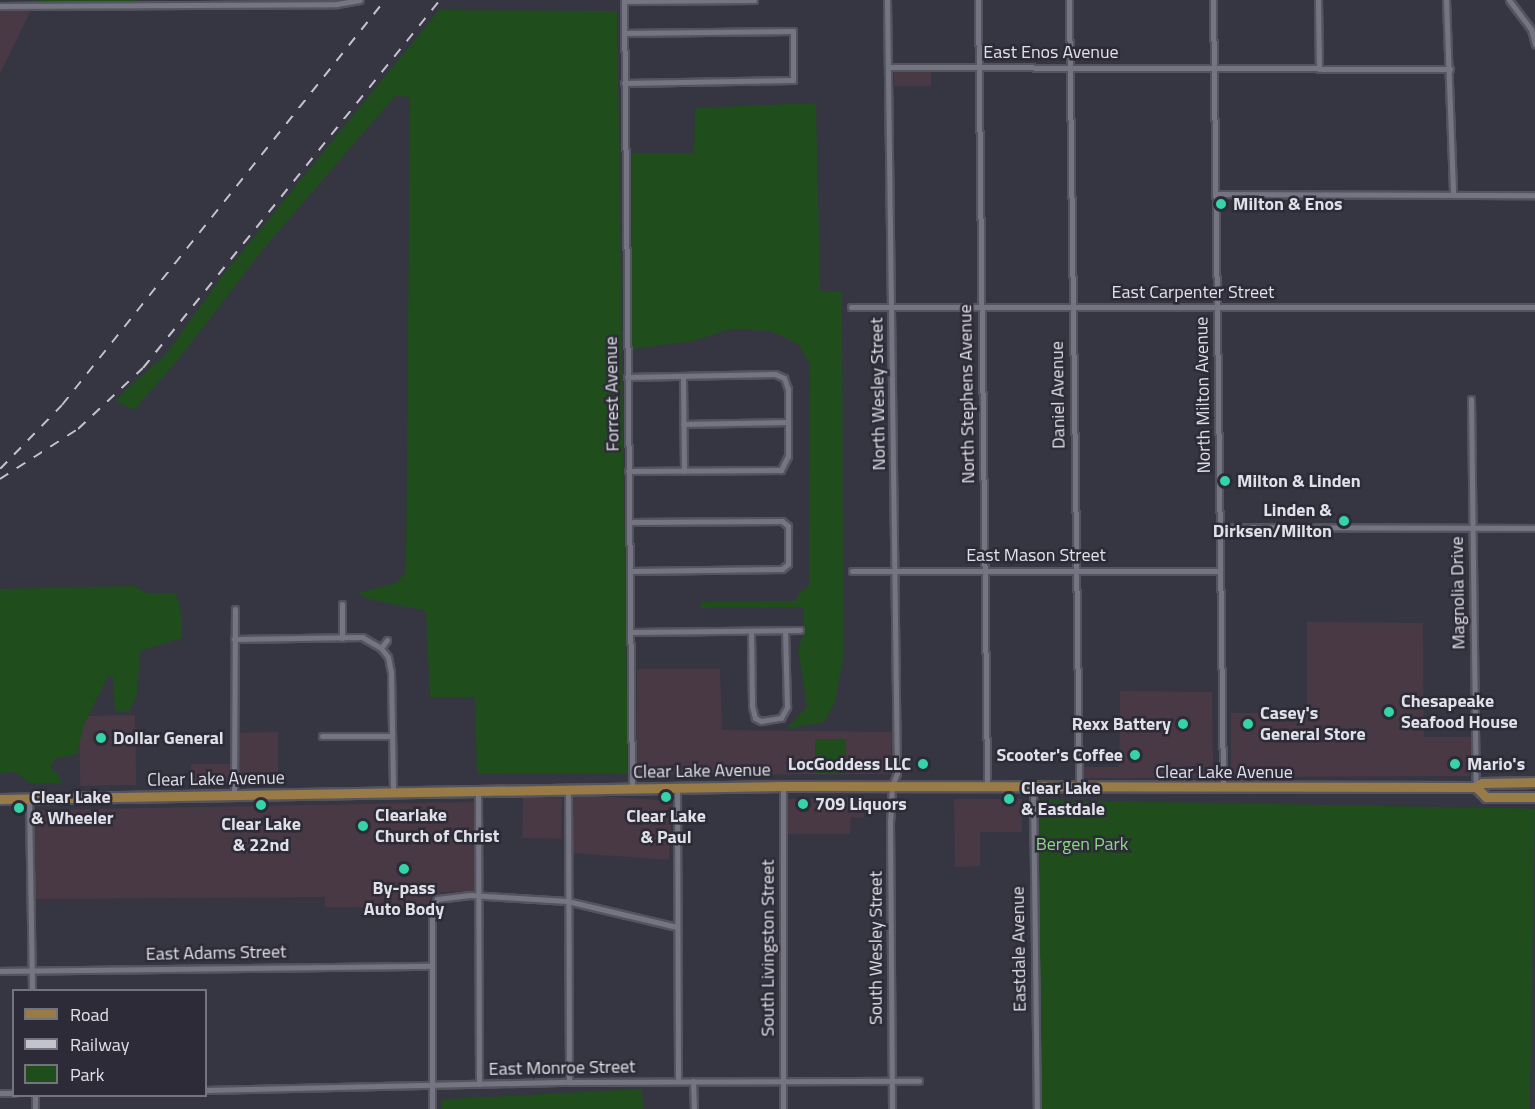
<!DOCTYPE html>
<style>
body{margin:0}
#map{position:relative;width:1535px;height:1109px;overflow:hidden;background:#363542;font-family:"Titillium Web",sans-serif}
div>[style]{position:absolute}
.commercial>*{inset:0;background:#483945;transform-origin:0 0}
.green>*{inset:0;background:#1f4e1c;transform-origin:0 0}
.roads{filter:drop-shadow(2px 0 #54545e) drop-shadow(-2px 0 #54545e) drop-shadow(0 2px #54545e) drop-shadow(0 -2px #54545e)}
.minor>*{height:5px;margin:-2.5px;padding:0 2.5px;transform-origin:2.5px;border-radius:2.5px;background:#747483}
.primary>*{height:9px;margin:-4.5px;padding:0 4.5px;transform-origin:4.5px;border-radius:4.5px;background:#997b48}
.rail>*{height:2px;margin-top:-1px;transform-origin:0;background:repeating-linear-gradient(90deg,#c3c3cc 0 10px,transparent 0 20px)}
.dots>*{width:16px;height:16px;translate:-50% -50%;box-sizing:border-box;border:3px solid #2c2b37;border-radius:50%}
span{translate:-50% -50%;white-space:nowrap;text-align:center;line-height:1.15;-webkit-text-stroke:5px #2c2b37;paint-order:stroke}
.street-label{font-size:18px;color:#e0e0e8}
.poi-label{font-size:18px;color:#e0e0e8;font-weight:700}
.left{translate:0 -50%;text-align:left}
.right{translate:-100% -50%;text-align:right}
.park-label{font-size:18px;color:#8cd785}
.legend{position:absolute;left:12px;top:989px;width:195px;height:108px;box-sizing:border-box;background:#2c2b37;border:2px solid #74737e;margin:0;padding:8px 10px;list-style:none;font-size:18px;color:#e0e0e8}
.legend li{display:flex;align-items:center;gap:12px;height:30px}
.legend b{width:30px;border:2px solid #74737e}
</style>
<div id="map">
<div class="commercial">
<div style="clip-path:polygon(31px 10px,0 74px,0 11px)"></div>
<div style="left:894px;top:71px;width:37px;height:15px"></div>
<div style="clip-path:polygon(1307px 622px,1423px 623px,1424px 737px,1471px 737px,1470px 776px,1231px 777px,1231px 713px,1307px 713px)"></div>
<div style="clip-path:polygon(637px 669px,720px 669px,722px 730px,892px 732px,891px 774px,636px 775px)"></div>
<div style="clip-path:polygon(1120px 691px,1212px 692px,1213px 778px,1084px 778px,1082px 767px,1119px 767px)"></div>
<div style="left:135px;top:715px;width:70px;height:56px;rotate:89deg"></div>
<div style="clip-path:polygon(278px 732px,278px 782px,191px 783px,191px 764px,239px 764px,238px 733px)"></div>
<div style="left:523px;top:797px;width:39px;height:41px;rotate:1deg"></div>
<div style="clip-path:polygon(885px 798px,886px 812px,864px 812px,864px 818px,851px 817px,850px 834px,785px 834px,786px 799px)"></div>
<div style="clip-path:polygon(954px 799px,1022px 799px,1022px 832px,980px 832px,980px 866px,955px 867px)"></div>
<div style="left:673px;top:801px;width:59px;height:101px;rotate:94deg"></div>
<div style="clip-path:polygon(474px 802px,474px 891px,442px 892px,431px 898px,428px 908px,325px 907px,325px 897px,35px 899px,34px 816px,38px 810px)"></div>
</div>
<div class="green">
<div style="clip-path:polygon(25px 0,144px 0,90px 3px)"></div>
<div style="clip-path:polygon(439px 10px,617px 11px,628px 774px,477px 773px,475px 697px,430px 697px,426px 611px,365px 598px,358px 593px,396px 583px,406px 572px,410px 97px,395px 96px,264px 248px,177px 361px,134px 410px,115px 400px,166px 354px,220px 279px)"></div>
<div style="clip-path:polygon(816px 103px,820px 291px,842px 292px,843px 658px,835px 702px,824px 722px,786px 729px,807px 707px,798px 649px,804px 631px,804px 607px,700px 608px,702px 602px,796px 601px,799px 593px,809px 586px,810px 364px,798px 344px,771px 331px,730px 329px,693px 341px,631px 349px,629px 153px,694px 153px,695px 108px)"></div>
<div style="clip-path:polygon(134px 586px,147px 593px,176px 593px,182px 617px,182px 638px,140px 651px,137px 694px,129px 712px,115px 711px,113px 677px,108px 676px,84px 725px,77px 754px,54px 759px,50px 768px,59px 775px,61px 783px,30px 783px,15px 772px,0 773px,0 589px)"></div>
<div style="left:815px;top:739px;width:31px;height:34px"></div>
<div style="left:1039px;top:800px;width:496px;height:309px;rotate:1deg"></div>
<div style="left:642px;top:1089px;width:20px;height:201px;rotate:87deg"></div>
</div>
<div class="roads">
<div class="minor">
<div style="left:624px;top:0;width:788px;rotate:89.42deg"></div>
<div style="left:887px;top:0;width:773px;rotate:89.26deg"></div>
<div style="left:897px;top:773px;width:14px;rotate:111deg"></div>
<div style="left:892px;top:786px;width:35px;rotate:93deg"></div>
<div style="left:890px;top:821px;width:288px;rotate:89.6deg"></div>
<div style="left:978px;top:0;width:787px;rotate:89.34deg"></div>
<div style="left:1069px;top:0;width:787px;rotate:89.27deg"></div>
<div style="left:1213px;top:0;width:787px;rotate:89.27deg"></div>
<div style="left:1318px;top:0;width:69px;rotate:89.2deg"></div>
<div style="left:1446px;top:0;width:195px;rotate:87.9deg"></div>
<div style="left:1509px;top:0;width:36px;rotate:53deg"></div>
<div style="left:1531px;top:29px;width:16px;rotate:75deg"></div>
<div style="left:624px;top:1px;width:130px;rotate:-0.4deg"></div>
<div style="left:0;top:6px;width:337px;rotate:-0.3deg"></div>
<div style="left:337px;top:4px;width:23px;rotate:-10deg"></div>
<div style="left:624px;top:33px;width:169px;rotate:-0.7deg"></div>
<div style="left:793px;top:31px;width:49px;rotate:90deg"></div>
<div style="left:793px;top:80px;width:169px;rotate:179deg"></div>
<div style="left:888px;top:67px;width:562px;rotate:0.2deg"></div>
<div style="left:1215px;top:194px;width:320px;rotate:0.2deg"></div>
<div style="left:851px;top:307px;width:684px"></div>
<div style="left:627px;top:377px;width:148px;rotate:-1.2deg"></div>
<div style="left:775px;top:374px;width:10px;rotate:24deg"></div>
<div style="left:784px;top:378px;width:12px;rotate:70deg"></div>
<div style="left:788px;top:389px;width:67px;rotate:90deg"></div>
<div style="left:788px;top:456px;width:16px;rotate:117deg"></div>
<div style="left:781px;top:470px;width:153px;rotate:179.6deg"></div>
<div style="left:683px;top:377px;width:94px;rotate:89.4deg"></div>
<div style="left:1471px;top:399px;width:388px;rotate:89.3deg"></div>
<div style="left:683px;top:424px;width:105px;rotate:-1.1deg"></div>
<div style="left:629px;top:522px;width:153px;rotate:-0.4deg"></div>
<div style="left:782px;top:521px;width:8px;rotate:40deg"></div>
<div style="left:788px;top:526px;width:38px;rotate:90deg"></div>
<div style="left:788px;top:564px;width:8px;rotate:140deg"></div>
<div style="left:782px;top:569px;width:152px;rotate:179.2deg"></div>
<div style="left:1220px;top:527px;width:315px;rotate:0.2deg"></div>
<div style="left:852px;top:571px;width:368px"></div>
<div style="left:342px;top:604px;width:34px;rotate:90deg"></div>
<div style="left:751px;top:631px;width:75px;rotate:89.2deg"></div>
<div style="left:752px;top:706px;width:12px;rotate:76deg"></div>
<div style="left:755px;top:718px;width:7px;rotate:27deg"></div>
<div style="left:761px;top:721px;width:20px;rotate:-9deg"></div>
<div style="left:781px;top:718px;width:13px;rotate:-61deg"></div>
<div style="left:787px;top:707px;width:76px;rotate:-91.5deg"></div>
<div style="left:632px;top:632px;width:168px;rotate:-0.7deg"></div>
<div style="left:234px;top:639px;width:128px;rotate:-0.9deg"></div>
<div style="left:362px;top:637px;width:22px;rotate:30deg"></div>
<div style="left:381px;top:648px;width:11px;rotate:52deg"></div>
<div style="left:388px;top:657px;width:15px;rotate:79deg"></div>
<div style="left:391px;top:672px;width:119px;rotate:89deg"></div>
<div style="left:381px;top:648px;width:10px;rotate:-53deg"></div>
<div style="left:322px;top:736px;width:70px"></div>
<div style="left:783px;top:786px;width:323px;rotate:90deg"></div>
<div style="left:677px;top:788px;width:293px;rotate:89.8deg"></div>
<div style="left:1033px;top:788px;width:321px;rotate:89.3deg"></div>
<div style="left:568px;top:789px;width:293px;rotate:89.8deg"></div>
<div style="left:478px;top:790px;width:294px;rotate:89.8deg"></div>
<div style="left:234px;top:795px;width:186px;rotate:-89.7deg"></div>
<div style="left:29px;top:799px;width:191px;rotate:89.1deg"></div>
<div style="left:0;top:971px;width:432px;rotate:-0.7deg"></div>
<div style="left:693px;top:1081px;width:28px;rotate:88deg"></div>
<div style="left:206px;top:1090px;width:363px;rotate:-1.3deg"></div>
<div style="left:569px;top:1082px;width:350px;rotate:-0.2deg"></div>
<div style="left:0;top:1093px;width:14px"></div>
<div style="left:35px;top:1096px;width:13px;rotate:90deg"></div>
<div style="left:432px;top:1109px;width:195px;rotate:-90deg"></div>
<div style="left:432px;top:914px;width:16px;rotate:-72deg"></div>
<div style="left:437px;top:899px;width:33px;rotate:-7deg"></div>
<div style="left:470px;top:895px;width:97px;rotate:3.5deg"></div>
<div style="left:567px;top:901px;width:113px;rotate:13.3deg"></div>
</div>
<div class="primary">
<div style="left:1476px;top:787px;width:14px;rotate:45deg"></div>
<div style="left:1486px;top:797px;width:49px"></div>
<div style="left:0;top:799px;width:783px;rotate:-0.95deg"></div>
<div style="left:783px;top:786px;width:693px;rotate:0.08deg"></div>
<div style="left:1476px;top:787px;width:7px;rotate:-34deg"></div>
<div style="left:1482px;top:783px;width:53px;rotate:-1.1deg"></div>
</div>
</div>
<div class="rail">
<div style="left:0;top:469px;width:89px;rotate:-45.9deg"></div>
<div style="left:62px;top:405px;width:518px;rotate:-51.43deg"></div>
<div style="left:0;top:479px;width:93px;rotate:-32.7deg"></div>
<div style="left:78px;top:429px;width:89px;rotate:-43.2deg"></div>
<div style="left:143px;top:368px;width:473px;rotate:-51.1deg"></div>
</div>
<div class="dots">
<div style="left:1221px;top:204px;background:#34d4a8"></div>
<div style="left:1225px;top:481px;background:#34d4a8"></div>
<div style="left:1344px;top:521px;background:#34d4a8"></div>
<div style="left:1389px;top:712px;background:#34d4a8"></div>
<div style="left:1183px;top:724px;background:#34d4a8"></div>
<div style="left:1248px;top:724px;background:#34d4a8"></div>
<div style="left:101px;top:738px;background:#34d4a8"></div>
<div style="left:1135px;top:755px;background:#34d4a8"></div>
<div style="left:923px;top:764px;background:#34d4a8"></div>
<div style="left:1455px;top:764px;background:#34d4a8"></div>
<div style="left:666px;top:797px;background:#34d4a8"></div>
<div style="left:1009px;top:799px;background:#34d4a8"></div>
<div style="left:803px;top:804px;background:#34d4a8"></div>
<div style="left:261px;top:805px;background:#34d4a8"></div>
<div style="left:19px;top:808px;background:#34d4a8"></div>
<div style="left:363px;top:826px;background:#34d4a8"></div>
<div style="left:404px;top:869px;background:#34d4a8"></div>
</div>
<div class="street-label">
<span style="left:1051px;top:52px">East Enos Avenue</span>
<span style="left:1193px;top:292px">East Carpenter Street</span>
<span style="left:612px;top:394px;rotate:-91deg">Forrest Avenue</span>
<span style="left:878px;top:394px;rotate:-91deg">North Wesley Street</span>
<span style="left:967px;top:394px;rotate:-91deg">North Stephens Avenue</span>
<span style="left:1058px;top:395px;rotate:-91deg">Daniel Avenue</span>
<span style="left:1203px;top:395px;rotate:-91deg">North Milton Avenue</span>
<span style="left:1036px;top:555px">East Mason Street</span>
<span style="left:1458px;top:593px;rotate:-91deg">Magnolia Drive</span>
<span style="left:702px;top:771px;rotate:-1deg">Clear Lake Avenue</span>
<span style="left:1224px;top:772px">Clear Lake Avenue</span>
<span style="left:216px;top:779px;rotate:-1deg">Clear Lake Avenue</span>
<span style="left:768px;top:948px;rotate:-90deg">South Livingston Street</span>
<span style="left:876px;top:948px;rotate:-90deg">South Wesley Street</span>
<span style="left:1019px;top:949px;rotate:-91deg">Eastdale Avenue</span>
<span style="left:216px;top:953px;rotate:-1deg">East Adams Street</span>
<span style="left:562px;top:1068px;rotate:-1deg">East Monroe Street</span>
</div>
<div class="poi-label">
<span class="left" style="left:1233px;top:204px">Milton &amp; Enos</span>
<span class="left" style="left:1237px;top:481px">Milton &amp; Linden</span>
<span class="right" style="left:1332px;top:521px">Linden &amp;<br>Dirksen/Milton</span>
<span class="left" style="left:1401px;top:712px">Chesapeake<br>Seafood House</span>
<span class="left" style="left:1260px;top:724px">Casey's<br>General Store</span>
<span class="right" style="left:1171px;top:724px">Rexx Battery</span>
<span class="left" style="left:113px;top:738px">Dollar General</span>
<span class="right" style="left:1123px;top:755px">Scooter's Coffee</span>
<span class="right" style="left:911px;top:764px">LocGoddess LLC</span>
<span class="left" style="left:1467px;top:764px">Mario's</span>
<span class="left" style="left:1021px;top:799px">Clear Lake<br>&amp; Eastdale</span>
<span class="left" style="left:31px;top:808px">Clear Lake<br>&amp; Wheeler</span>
<span class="left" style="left:815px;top:804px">709 Liquors</span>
<span class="left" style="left:375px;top:826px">Clearlake<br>Church of Christ</span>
<span style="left:666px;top:827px">Clear Lake<br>&amp; Paul</span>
<span style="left:261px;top:835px">Clear Lake<br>&amp; 22nd</span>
<span style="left:404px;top:899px">By-pass<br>Auto Body</span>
</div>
<div class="park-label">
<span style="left:1082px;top:844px">Bergen Park</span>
</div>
<ul class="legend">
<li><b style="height:8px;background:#997b48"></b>Road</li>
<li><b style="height:8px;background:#c3c3cc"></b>Railway</li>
<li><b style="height:16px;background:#1f4e1c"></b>Park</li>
</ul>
</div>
